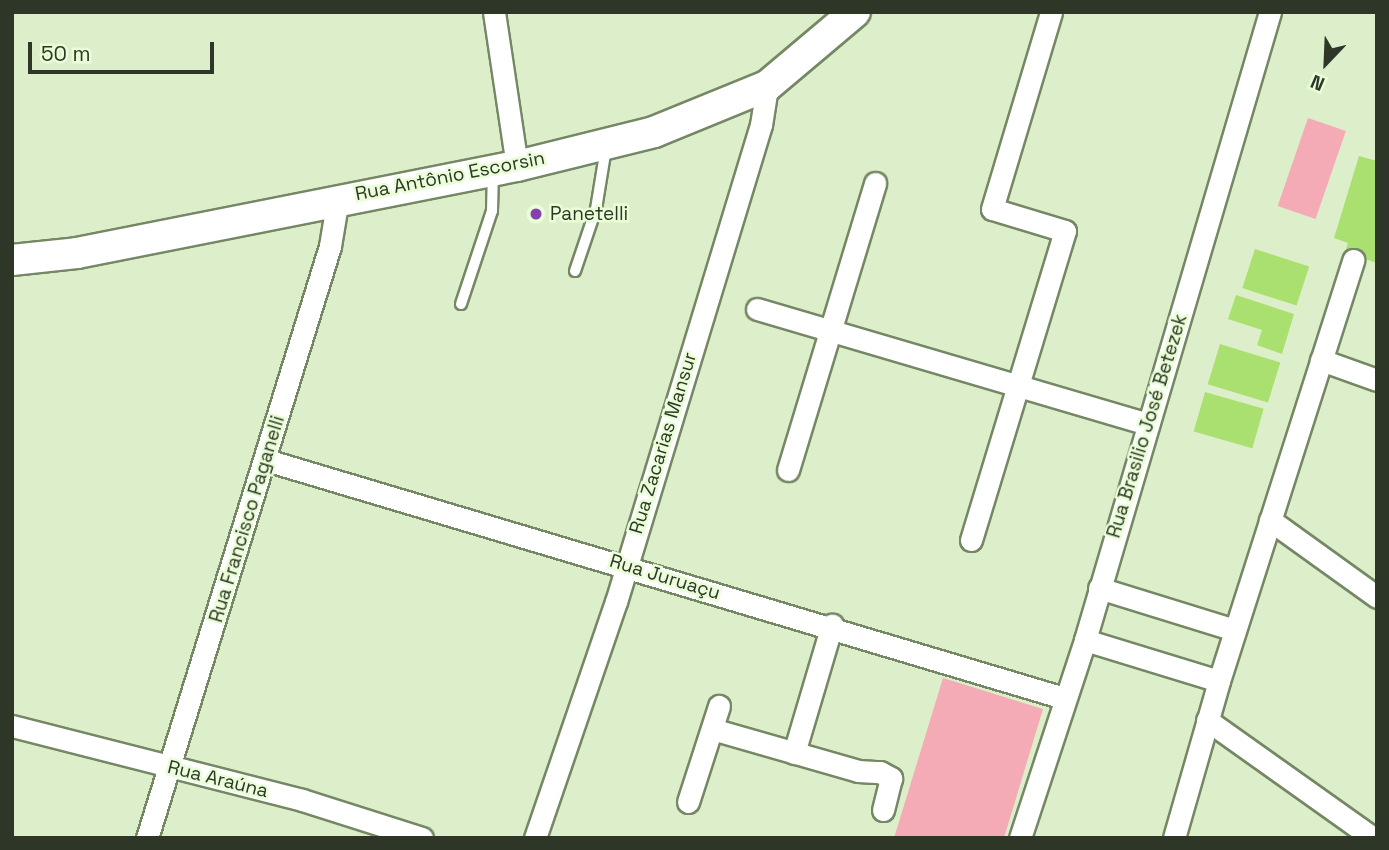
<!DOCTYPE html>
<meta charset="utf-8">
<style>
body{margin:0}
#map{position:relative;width:1389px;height:850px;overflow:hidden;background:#dcefca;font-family:"Space Grotesk",sans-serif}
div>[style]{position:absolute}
.green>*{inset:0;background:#f4abb5;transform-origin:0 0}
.building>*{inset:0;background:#a9e06f;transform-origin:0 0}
.roads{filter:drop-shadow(2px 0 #758765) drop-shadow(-2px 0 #758765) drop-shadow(0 2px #758765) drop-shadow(0 -2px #758765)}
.service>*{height:10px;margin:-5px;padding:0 5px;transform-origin:5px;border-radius:5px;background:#fff}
.minor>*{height:21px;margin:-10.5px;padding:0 10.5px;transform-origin:10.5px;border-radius:10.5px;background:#fff}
.secondary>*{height:30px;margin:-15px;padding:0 15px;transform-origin:15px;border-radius:15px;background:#fff}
.dots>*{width:19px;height:19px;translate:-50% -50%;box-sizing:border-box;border:4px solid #e9fdd7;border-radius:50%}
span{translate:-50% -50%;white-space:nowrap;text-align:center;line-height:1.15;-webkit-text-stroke:5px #e9fdd7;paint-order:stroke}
.street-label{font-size:19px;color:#2e3627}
.poi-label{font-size:19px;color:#2e3627}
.left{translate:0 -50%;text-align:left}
.frame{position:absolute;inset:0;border:14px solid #2e3627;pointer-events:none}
.north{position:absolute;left:1291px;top:28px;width:70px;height:70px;-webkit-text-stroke:5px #e9fdd7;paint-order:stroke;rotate:203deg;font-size:19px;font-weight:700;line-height:28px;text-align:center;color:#2e3627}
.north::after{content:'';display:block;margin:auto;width:24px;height:32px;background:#2e3627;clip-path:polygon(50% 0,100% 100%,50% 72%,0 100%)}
.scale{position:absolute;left:28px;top:42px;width:186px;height:32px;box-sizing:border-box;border:4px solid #2e3627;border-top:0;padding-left:9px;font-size:21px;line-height:24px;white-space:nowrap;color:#2e3627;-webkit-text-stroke:5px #e9fdd7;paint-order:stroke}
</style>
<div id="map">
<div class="green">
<div style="left:1308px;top:118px;width:40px;height:93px;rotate:19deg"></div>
<div style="clip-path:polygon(943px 678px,1043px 709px,1004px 838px,894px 838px)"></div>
</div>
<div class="building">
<div style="clip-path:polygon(1359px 156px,1377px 161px,1377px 263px,1345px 252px,1348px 243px,1334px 238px)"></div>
<div style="left:1255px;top:249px;width:57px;height:41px;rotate:18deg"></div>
<div style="clip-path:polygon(1236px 295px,1294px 314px,1282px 354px,1257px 345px,1262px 330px,1228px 319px)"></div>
<div style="left:1220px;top:344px;width:63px;height:42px;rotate:17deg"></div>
<div style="left:1205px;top:392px;width:61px;height:41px;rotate:16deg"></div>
</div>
<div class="roads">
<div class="service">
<div style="left:575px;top:271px;width:65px;rotate:-71.3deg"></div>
<div style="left:596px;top:209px;width:62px;rotate:-80.7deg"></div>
<div style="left:461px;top:304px;width:98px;rotate:-71.6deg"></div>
<div style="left:492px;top:211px;width:40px;rotate:-88.6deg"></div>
</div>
<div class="minor">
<div style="left:494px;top:12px;width:156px;rotate:81.5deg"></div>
<div style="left:757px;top:309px;width:408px;rotate:16.4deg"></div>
<div style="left:1321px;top:360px;width:59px;rotate:19.7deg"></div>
<div style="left:266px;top:460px;width:833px;rotate:16.61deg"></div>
<div style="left:788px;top:470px;width:300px;rotate:-73.1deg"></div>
<div style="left:1270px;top:520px;width:132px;rotate:35.7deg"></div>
<div style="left:971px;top:540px;width:323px;rotate:-73.1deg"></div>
<div style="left:1065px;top:231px;width:76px;rotate:-163.2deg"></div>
<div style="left:992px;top:209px;width:206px;rotate:-73.3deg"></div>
<div style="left:1099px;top:588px;width:142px;rotate:17.2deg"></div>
<div style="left:1085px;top:640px;width:140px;rotate:17deg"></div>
<div style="left:1207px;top:720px;width:204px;rotate:35.4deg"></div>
<div style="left:12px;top:726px;width:299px;rotate:14.3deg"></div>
<div style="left:302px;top:800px;width:126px;rotate:17.6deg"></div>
<div style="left:712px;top:729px;width:152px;rotate:16deg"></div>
<div style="left:858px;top:771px;width:22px;rotate:3deg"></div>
<div style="left:880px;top:772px;width:13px;rotate:29deg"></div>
<div style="left:891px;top:778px;width:33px;rotate:104deg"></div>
<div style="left:794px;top:753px;width:134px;rotate:-73.5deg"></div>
<div style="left:688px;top:802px;width:101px;rotate:-72.1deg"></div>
<div style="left:147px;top:838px;width:620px;rotate:-72.82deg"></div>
<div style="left:330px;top:246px;width:49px;rotate:-80.5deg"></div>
<div style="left:535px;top:838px;width:250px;rotate:-71.1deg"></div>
<div style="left:616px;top:602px;width:499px;rotate:-73.1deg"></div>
<div style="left:761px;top:125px;width:39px;rotate:-81deg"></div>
<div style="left:1020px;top:838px;width:208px;rotate:-71.8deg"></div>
<div style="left:1085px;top:640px;width:655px;rotate:-73.59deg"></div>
<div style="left:1174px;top:838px;width:163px;rotate:-74deg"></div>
<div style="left:1219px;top:681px;width:442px;rotate:-72.3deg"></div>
</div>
<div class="secondary">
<div style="left:12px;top:260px;width:65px;rotate:-6.1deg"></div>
<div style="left:77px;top:253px;width:449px;rotate:-11.2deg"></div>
<div style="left:517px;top:166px;width:141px;rotate:-13.9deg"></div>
<div style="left:654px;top:132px;width:122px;rotate:-22.2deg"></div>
<div style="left:767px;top:86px;width:115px;rotate:-40.1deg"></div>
</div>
</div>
<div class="dots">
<div style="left:536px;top:214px;background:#863eb1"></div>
</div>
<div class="street-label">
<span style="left:450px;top:176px;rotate:-11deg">Rua Antônio Escorsin</span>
<span style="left:1147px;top:426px;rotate:-73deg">Rua Brasilio José Betezek</span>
<span style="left:663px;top:443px;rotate:-73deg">Rua Zacarias Mansur</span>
<span style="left:247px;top:519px;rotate:-73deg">Rua Francisco Paganelli</span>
<span style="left:665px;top:577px;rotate:17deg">Rua Juruaçu</span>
<span style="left:218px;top:779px;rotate:14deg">Rua Araúna</span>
</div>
<div class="poi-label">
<span class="left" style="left:550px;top:214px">Panetelli</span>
</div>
<div class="frame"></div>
<div class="north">N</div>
<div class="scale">50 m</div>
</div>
